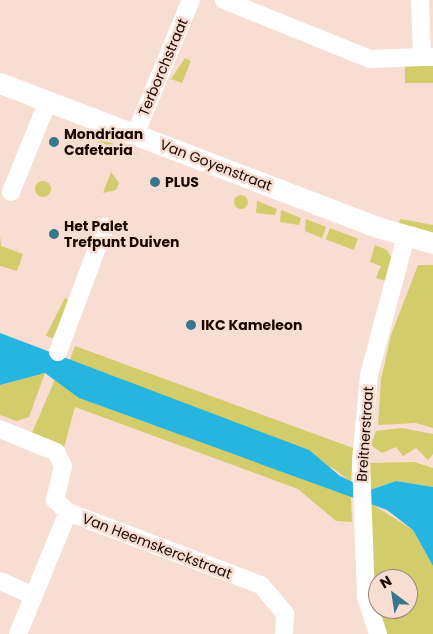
<!DOCTYPE html>
<style>
body{margin:0}
#map{position:relative;width:433px;height:634px;overflow:hidden;background:#f7ddd2;font-family:Poppins,sans-serif}
div>[style]{position:absolute}
.green>*{inset:0;background:#d3cc6a;transform-origin:0 0}
.round{border-radius:50%}
.water>*{inset:0;background:#26b5e1}
.minor>*{height:18px;margin:-9px;padding:0 9px;transform-origin:9px;border-radius:9px;background:#fff}
.tertiary>*{height:21px;margin:-10.5px;padding:0 10.5px;transform-origin:10.5px;border-radius:10.5px;background:#fff}
.dots>*{width:14px;height:14px;translate:-50% -50%;box-sizing:border-box;border:2px solid #f7ddd2;border-radius:50%}
span{translate:-50% -50%;white-space:nowrap;text-align:center;line-height:1.15;-webkit-text-stroke:5px #f7ddd2;paint-order:stroke}
.street-label{font-size:14px;color:#1b0701}
.poi-label{font-size:14px;color:#1b0701;font-weight:700}
.left{translate:0 -50%;text-align:left}
.north{position:absolute;left:368px;top:569px;width:50px;height:50px;box-sizing:border-box;background:#f7ddd2;border:1px solid #9f877e;border-radius:50%;rotate:329deg;font-size:14px;font-weight:700;line-height:20px;text-align:center;color:#1b0701}
.north::after{content:'';display:block;margin:auto;width:18px;height:22px;background:#39768d;clip-path:polygon(50% 0,100% 100%,50% 72%,0 100%)}
</style>
<div id="map">
<div class="green">
<div style="clip-path:polygon(185px 58px,191px 61px,182px 83px,171px 79px)"></div>
<div style="left:405px;top:63px;width:28px;height:20px"></div>
<div style="clip-path:polygon(80px 130px,140px 155px,78px 136px)"></div>
<div style="clip-path:polygon(111px 172px,119px 183px,116px 190px,103px 193px)"></div>
<div class="round" style="left:35px;top:181px;width:16px;height:16px"></div>
<div class="round" style="left:234px;top:195px;width:14px;height:14px"></div>
<div style="clip-path:polygon(257px 201px,277px 209px,275px 215px,256px 213px)"></div>
<div style="clip-path:polygon(281px 210px,301px 218px,299px 225px,280px 222px)"></div>
<div style="clip-path:polygon(306px 219px,326px 227px,322px 238px,305px 231px)"></div>
<div style="clip-path:polygon(400px 219px,433px 225px,433px 234px,399px 224px)"></div>
<div style="left:330px;top:228px;width:30px;height:12px;rotate:21deg"></div>
<div style="clip-path:polygon(0 235px,1px 246px,23px 254px,17px 271px,0 266px)"></div>
<div style="clip-path:polygon(375px 245px,387px 250px,394px 263px,389px 282px,376px 278px,381px 266px,370px 262px)"></div>
<div style="clip-path:polygon(418px 265px,433px 265px,433px 428px,416px 423px,378px 425px,381px 380px,391px 335px)"></div>
<div style="left:65px;top:298px;width:7px;height:42px;rotate:27deg"></div>
<div style="clip-path:polygon(75px 346px,353px 448px,351px 482px,334px 469px,70px 360px)"></div>
<div style="clip-path:polygon(45px 373px,29px 417px,17px 421px,0 415px,0 385px)"></div>
<div style="clip-path:polygon(56px 377px,79px 398px,351px 496px,352px 522px,336px 521px,298px 489px,75px 407px,63px 451px,31px 435px)"></div>
<div style="clip-path:polygon(402px 428px,433px 434px,433px 454px,428px 460px,416px 448px,403px 456px,396px 447px,382px 453px,371px 445px,376px 431px)"></div>
<div style="clip-path:polygon(414px 462px,433px 468px,433px 487px,396px 481px,370px 490px,370px 463px)"></div>
<div style="clip-path:polygon(370px 503px,413px 530px,433px 566px,433px 634px,385px 634px,378px 609px,408px 609px,408px 579px,378px 579px,378px 609px,372px 580px)"></div>
</div>
<div class="water">
<div style="clip-path:polygon(0 333px,309px 450px,340px 476px,370px 490px,396px 481px,433px 487px,433px 566px,413px 530px,387px 510px,79px 398px,45px 373px,0 385px)"></div>
</div>
<div class="minor">
<div style="left:224px;top:0;width:157px;rotate:22deg"></div>
<div style="left:370px;top:59px;width:52px;rotate:-2.2deg"></div>
<div style="left:420px;top:0;width:57px;rotate:88deg"></div>
<div style="left:422px;top:57px;width:10px"></div>
<div style="left:135px;top:135px;width:146px;rotate:-67.5deg"></div>
<div style="left:11px;top:192px;width:98px;rotate:-67.9deg"></div>
<div style="left:58px;top:352px;width:134px;rotate:-69.4deg"></div>
<div style="left:0;top:429px;width:61px;rotate:22.3deg"></div>
<div style="left:56px;top:452px;width:16px;rotate:63deg"></div>
<div style="left:63px;top:466px;width:35px;rotate:103deg"></div>
<div style="left:55px;top:500px;width:18px;rotate:43deg"></div>
<div style="left:0;top:581px;width:35px;rotate:24deg"></div>
<div style="left:18px;top:634px;width:132px;rotate:-67.7deg"></div>
<div style="left:68px;top:512px;width:206px;rotate:20.7deg"></div>
<div style="left:261px;top:585px;width:38px;rotate:50deg"></div>
<div style="left:285px;top:614px;width:20px;rotate:93deg"></div>
<div style="left:378px;top:634px;width:39px;rotate:-108deg"></div>
<div style="left:366px;top:597px;width:136px;rotate:-92.1deg"></div>
<div style="left:361px;top:461px;width:86px;rotate:-84.7deg"></div>
<div style="left:369px;top:375px;width:144px;rotate:-75.1deg"></div>
</div>
<div class="tertiary">
<div style="left:0;top:83px;width:404px;rotate:20.9deg"></div>
<div style="left:377px;top:227px;width:58px;rotate:15.9deg"></div>
</div>
<div class="dots">
<div style="left:54px;top:142px;background:#39768d"></div>
<div style="left:155px;top:182px;background:#39768d"></div>
<div style="left:54px;top:234px;background:#39768d"></div>
<div style="left:191px;top:325px;background:#39768d"></div>
</div>
<div class="street-label">
<span style="left:163px;top:67px;rotate:-67deg">Terborchstraat</span>
<span style="left:216px;top:165px;rotate:21deg">Van Goyenstraat</span>
<span style="left:365px;top:434px;rotate:-86deg">Breitnerstraat</span>
<span style="left:157px;top:546px;rotate:21deg">Van Heemskerckstraat</span>
</div>
<div class="poi-label">
<span class="left" style="left:64px;top:142px">Mondriaan<br>Cafetaria</span>
<span class="left" style="left:165px;top:182px">PLUS</span>
<span class="left" style="left:64px;top:234px">Het Palet<br>Trefpunt Duiven</span>
<span class="left" style="left:201px;top:325px">IKC Kameleon</span>
</div>
<div class="north">N</div>
</div>
